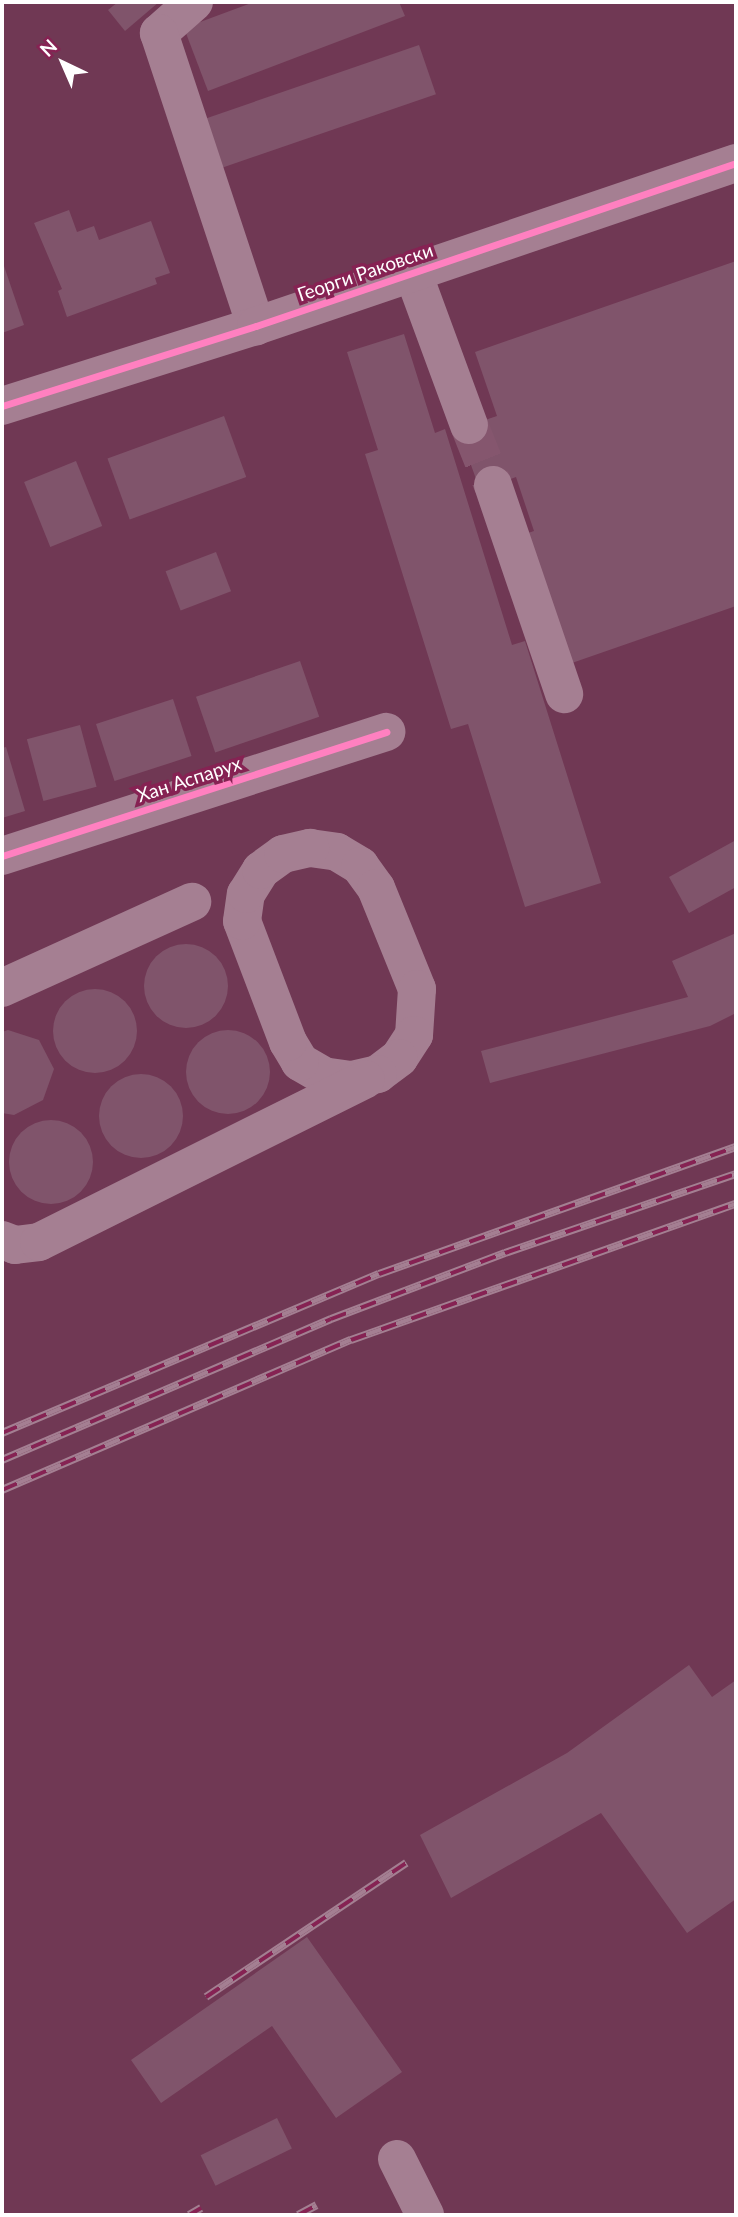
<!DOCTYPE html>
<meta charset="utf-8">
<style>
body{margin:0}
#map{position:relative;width:738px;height:2217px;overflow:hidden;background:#703854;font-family:Lato,sans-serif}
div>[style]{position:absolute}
.building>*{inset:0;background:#80546b;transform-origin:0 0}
.round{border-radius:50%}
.minor-tunnel>*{height:38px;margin-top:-19px;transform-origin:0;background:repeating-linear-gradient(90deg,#85566e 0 38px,transparent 0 57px)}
.minor>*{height:38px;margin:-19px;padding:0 19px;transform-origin:19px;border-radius:19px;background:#a57f92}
.rail>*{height:8px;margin-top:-4px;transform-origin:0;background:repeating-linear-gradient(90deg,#862253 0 16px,#a47f92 0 32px);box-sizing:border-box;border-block:2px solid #a47f92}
.cycleway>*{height:7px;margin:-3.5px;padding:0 3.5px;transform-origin:3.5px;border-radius:3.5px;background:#ff80c0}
span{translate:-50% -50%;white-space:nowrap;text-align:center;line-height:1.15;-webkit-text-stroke:7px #862253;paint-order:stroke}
.street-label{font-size:19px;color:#fff}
.frame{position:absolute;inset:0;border:4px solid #fff;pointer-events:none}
.north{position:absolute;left:28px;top:28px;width:70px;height:70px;-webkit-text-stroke:5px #862253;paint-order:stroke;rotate:316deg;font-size:19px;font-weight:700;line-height:28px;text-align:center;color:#fff}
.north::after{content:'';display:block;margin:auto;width:24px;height:32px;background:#fff;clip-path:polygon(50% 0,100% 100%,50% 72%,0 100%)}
</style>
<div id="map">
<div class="building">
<div style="clip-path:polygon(118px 2px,159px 2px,125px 31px,108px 10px)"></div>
<div style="clip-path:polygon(254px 2px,399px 2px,405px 16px,208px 91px,184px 28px)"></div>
<div style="left:419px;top:45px;width:52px;height:230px;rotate:71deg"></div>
<div style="clip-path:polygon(69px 210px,77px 232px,94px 226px,99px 240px,151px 221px,170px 273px,155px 278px,157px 284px,67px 317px,58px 291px,62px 289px,34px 223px)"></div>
<div style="clip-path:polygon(736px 261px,736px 606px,569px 664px,525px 534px,534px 531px,516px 477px,480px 490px,458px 429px,497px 416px,475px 352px)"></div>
<div style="clip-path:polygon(4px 266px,24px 325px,2px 333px,2px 267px)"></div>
<div style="clip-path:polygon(404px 334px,435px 433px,445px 429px,512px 645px,525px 641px,601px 883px,525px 907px,468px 724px,451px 729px,365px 454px,378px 450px,347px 352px)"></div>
<div style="left:224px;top:416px;width:65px;height:124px;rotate:70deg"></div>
<div style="left:76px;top:461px;width:70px;height:56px;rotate:68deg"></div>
<div style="left:216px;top:552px;width:42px;height:54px;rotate:69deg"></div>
<div style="left:300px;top:661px;width:59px;height:110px;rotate:71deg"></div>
<div style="left:173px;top:699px;width:60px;height:81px;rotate:72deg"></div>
<div style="left:80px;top:725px;width:64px;height:55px;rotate:75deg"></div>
<div style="clip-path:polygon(6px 747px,25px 811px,2px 818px,2px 748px)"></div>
<div style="clip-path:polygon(736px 840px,736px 887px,689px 913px,669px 877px)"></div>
<div style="clip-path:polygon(736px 933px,736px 1013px,710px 1026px,490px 1083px,481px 1051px,688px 997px,672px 961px)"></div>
<div class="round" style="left:144px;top:944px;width:84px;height:84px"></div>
<div class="round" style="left:53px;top:989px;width:84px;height:84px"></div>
<div class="round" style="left:186px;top:1030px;width:84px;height:84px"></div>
<div style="clip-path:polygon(8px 1030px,39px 1040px,54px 1069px,43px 1100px,14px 1115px,2px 1113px,2px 1032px)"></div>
<div class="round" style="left:99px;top:1074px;width:84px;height:84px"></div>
<div class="round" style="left:9px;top:1120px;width:84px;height:84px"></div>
<div style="clip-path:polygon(689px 1665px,712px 1697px,736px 1680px,736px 1899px,687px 1933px,601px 1813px,451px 1898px,420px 1835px,567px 1753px)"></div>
<div style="clip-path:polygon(307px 1937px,402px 2072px,336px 2118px,272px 2026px,161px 2103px,131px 2060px)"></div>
<div style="left:277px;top:2118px;width:34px;height:85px;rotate:64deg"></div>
</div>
<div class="minor-tunnel">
<div style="left:469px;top:425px;width:65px;rotate:68.2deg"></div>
</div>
<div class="minor">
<div style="left:194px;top:2px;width:47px;rotate:138.5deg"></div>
<div style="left:159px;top:33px;width:309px;rotate:71.7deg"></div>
<div style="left:413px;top:273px;width:162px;rotate:69.8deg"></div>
<div style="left:2px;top:406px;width:266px;rotate:-17.5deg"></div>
<div style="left:256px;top:326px;width:507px;rotate:-18.76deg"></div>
<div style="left:493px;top:485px;width:221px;rotate:71.2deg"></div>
<div style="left:310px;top:848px;width:27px;rotate:8deg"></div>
<div style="left:337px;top:852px;width:27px;rotate:31deg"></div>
<div style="left:360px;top:866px;width:27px;rotate:54deg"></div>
<div style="left:376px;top:888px;width:109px;rotate:67.9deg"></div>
<div style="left:417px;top:989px;width:46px;rotate:93.7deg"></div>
<div style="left:414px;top:1035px;width:27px;rotate:123deg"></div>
<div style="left:399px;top:1058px;width:26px;rotate:143deg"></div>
<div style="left:378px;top:1074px;width:28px;rotate:167deg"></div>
<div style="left:351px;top:1080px;width:27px;rotate:-172deg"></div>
<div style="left:324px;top:1076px;width:28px;rotate:-150deg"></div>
<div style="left:300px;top:1062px;width:23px;rotate:-121deg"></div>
<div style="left:288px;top:1042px;width:129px;rotate:-110.8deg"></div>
<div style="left:242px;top:921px;width:27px;rotate:-82deg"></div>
<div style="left:246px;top:894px;width:28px;rotate:-58deg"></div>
<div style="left:261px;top:870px;width:27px;rotate:-36deg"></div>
<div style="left:283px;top:854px;width:28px;rotate:-13deg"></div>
<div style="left:2px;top:856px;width:404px;rotate:-17.9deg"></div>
<div style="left:2px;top:988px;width:209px;rotate:-24.4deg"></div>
<div style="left:2px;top:1240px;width:14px;rotate:21deg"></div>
<div style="left:15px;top:1245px;width:24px;rotate:-7deg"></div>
<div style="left:39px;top:1242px;width:365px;rotate:-26.5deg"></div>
<div style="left:397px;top:2159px;width:63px;rotate:63.4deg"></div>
</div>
<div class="rail">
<div style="left:2px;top:1433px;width:409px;rotate:-22.9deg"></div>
<div style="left:379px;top:1274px;width:379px;rotate:-19.6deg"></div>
<div style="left:2px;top:1460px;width:358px;rotate:-23.2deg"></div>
<div style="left:331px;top:1319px;width:186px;rotate:-20.8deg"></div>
<div style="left:505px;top:1253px;width:244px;rotate:-18.9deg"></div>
<div style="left:2px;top:1490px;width:380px;rotate:-23.3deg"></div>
<div style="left:351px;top:1340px;width:408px;rotate:-19.5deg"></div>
<div style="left:206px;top:1997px;width:241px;rotate:-33.8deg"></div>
<div style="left:189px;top:2215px;width:14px;rotate:-30deg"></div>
<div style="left:298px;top:2215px;width:21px;rotate:-28deg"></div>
</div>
<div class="cycleway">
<div style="left:2px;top:406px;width:266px;rotate:-17.5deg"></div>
<div style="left:256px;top:326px;width:507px;rotate:-18.76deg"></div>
<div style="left:2px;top:856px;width:404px;rotate:-17.9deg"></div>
</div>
<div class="street-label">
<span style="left:365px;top:272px;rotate:-19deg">Георги Раковски</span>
<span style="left:189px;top:779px;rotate:-18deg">Хан Аспарух</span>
</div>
<div class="frame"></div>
<div class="north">N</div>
</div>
